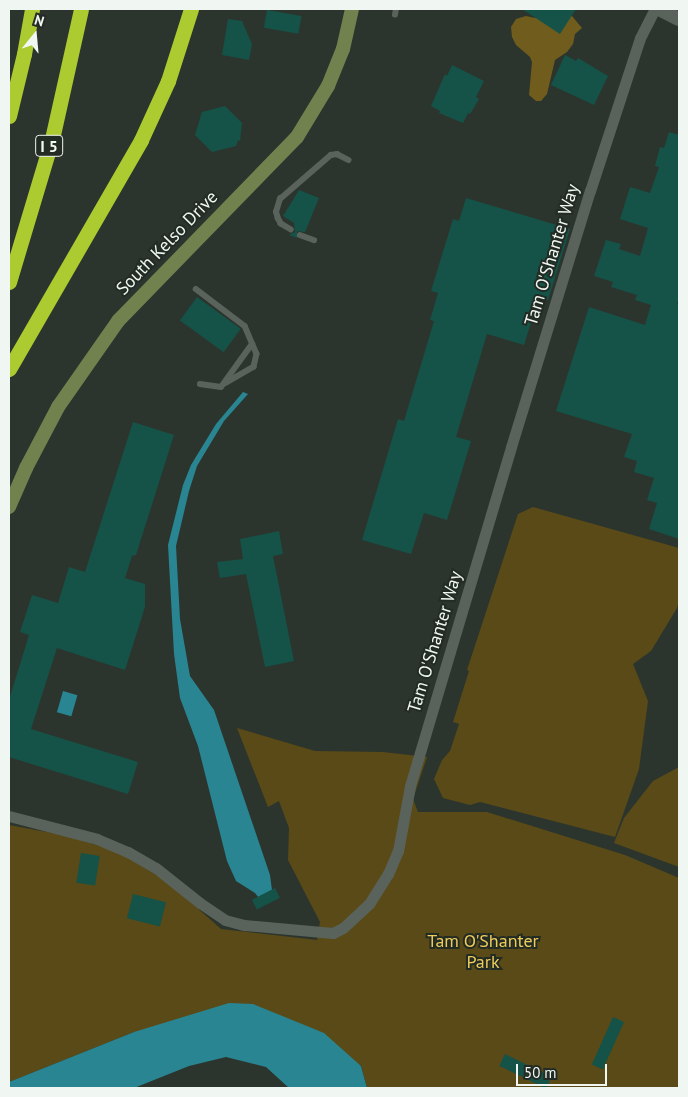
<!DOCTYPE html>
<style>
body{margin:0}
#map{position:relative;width:688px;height:1097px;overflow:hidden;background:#2c352d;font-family:"PT Sans",sans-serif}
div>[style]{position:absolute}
.green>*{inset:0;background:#594a17}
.forest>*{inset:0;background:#705c1c}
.water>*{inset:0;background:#298591;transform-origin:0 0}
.building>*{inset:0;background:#155248;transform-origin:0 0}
.service>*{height:5.5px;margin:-2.75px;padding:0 2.75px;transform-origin:2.75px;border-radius:2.75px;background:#59635b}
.minor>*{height:11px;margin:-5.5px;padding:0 5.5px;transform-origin:5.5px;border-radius:5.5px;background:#59635b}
.tertiary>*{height:14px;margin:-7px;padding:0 7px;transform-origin:7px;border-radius:7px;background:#59635b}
.secondary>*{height:14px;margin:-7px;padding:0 7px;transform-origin:7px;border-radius:7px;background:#72824e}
.motorway>*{height:15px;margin:-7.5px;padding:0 7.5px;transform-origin:7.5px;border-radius:7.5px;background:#abcb30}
span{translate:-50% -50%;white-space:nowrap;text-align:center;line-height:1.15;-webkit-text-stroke:4px #222b24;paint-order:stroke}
.shield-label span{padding:1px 4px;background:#222b24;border:1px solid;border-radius:4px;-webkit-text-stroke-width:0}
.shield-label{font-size:16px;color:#f0f6f1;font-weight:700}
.street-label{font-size:18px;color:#f0f6f1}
.park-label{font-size:18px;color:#efcb5a}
.frame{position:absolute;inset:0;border:10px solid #f0f6f1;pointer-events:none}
.north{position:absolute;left:10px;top:10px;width:50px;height:50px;-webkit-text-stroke:4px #222b24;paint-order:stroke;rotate:17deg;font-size:14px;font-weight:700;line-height:20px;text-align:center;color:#f0f6f1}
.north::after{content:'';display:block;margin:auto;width:18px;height:22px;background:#f0f6f1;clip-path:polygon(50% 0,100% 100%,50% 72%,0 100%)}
.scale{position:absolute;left:516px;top:1064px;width:91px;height:22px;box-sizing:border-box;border:2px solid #f0f6f1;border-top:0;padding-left:6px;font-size:15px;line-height:18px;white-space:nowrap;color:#f0f6f1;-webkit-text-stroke:4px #222b24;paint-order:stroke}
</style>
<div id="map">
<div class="green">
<div style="clip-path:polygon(533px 507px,679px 548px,679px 600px,677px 608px,651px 651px,633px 664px,648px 701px,639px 769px,615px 837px,480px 802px,470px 805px,443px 798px,434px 779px,442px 760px,450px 751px,459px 724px,453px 722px,469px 671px,467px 670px,518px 514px)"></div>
<div style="clip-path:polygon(237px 728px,315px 751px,383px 752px,427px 757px,413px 799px,418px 812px,487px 812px,625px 855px,679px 878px,679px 1088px,367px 1088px,361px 1065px,134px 1032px,9px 1082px,9px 825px,63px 835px,117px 851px,168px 882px,221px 929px,317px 940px,320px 922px,288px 860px,289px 828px,279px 801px,268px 807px)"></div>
<div style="clip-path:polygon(679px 767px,679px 867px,614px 843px,624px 818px,653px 781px)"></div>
</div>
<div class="forest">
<div style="clip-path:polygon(539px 15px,572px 16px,582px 28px,575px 34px,573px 44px,567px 52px,555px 60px,547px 94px,541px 101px,536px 101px,529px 95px,532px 62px,530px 57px,516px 45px,512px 37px,511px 27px,516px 19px,526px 16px,535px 18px)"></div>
</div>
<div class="water">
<div style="clip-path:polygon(243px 392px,248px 394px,224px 421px,197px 466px,189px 491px,176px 546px,180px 619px,190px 676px,214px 710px,270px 875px,272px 890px,259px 898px,255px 893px,236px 881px,227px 861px,198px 746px,180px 698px,174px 654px,168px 545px,183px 485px,191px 465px,216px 424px)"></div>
<div style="left:63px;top:691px;width:15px;height:22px;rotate:16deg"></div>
<div style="clip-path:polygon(229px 1003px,253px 1004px,324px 1033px,361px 1066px,367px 1088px,289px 1088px,266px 1067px,226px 1057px,189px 1066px,134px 1088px,9px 1088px,9px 1082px,134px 1032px)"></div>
</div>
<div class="building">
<div style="clip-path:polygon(522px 9px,576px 9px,560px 34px)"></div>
<div style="left:267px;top:10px;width:35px;height:18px;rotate:10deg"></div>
<div style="clip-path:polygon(228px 19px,242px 21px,252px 44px,249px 60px,222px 55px)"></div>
<div style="clip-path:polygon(565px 55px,576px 61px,578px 58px,608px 76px,594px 105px,551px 85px)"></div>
<div style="clip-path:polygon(452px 65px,484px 81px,476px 97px,479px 99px,470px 114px,468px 113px,463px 123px,439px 113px,440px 111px,431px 106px,445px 74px,447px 76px)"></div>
<div style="clip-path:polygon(225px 106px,242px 123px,240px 141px,238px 140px,236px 146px,212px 152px,195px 135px,202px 112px)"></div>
<div style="clip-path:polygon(669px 132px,679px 135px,679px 297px,677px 304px,679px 305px,679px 539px,649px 529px,657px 503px,647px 500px,654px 478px,634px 472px,637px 461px,624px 457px,632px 434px,556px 411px,589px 307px,645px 325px,651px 305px,635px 300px,637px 295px,611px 287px,613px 282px,594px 276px,606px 240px,621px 244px,619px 249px,640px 256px,648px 228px,620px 219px,630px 187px,650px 193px,659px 167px,655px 166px,660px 147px,664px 148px)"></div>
<div style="clip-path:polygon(299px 190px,319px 198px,305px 232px,297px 231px,297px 238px,289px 235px,295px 232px,294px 223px,283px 216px)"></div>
<div style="clip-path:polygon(466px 198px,570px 229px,548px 300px,539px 297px,524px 345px,487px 334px,456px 437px,471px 441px,447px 520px,424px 513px,411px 554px,362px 540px,398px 419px,404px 421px,434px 321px,430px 320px,438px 293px,431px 291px,453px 219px,459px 221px)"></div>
<div style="left:197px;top:297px;width:54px;height:29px;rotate:36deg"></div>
<div style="clip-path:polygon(133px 422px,174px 435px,136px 555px,132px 556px,125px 578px,145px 584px,145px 607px,125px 670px,57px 648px,31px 729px,138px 762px,128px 794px,9px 757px,9px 700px,29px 635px,20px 632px,32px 595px,58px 603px,69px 567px,85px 572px)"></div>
<div style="clip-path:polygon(279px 531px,283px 554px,273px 556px,294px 661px,265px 667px,246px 574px,220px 578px,217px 562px,243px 559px,240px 539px)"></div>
<div style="left:81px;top:853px;width:19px;height:30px;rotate:9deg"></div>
<div style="left:275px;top:888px;width:11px;height:26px;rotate:63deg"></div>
<div style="left:133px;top:894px;width:34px;height:25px;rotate:14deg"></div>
<div style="left:613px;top:1017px;width:12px;height:52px;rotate:24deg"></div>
<div style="left:505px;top:1054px;width:52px;height:13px;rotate:26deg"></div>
</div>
<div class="service">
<div style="left:395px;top:15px;width:6px;rotate:-81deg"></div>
<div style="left:291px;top:230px;width:12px;rotate:-149deg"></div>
<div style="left:281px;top:224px;width:6px;rotate:-121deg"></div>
<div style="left:278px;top:219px;width:7px;rotate:-106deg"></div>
<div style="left:276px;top:212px;width:14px;rotate:-73deg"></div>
<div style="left:280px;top:199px;width:67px;rotate:-40.8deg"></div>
<div style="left:331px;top:155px;width:6px;rotate:-9deg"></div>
<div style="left:337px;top:154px;width:13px;rotate:27deg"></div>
<div style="left:300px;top:235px;width:15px;rotate:20deg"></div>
<div style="left:196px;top:289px;width:61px;rotate:37.1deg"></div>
<div style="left:245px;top:326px;width:30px;rotate:67deg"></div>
<div style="left:257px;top:354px;width:13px;rotate:103deg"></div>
<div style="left:254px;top:367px;width:32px;rotate:150deg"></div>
<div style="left:200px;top:384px;width:21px;rotate:8deg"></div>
<div style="left:221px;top:387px;width:53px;rotate:-54.2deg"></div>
</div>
<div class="minor">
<div style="left:9px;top:816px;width:91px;rotate:14.6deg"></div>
<div style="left:97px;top:839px;width:34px;rotate:23deg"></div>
<div style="left:128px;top:852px;width:32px;rotate:30deg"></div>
<div style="left:156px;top:868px;width:56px;rotate:38.5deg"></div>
<div style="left:200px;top:903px;width:30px;rotate:34deg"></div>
<div style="left:225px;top:920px;width:20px;rotate:15deg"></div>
<div style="left:244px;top:925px;width:89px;rotate:5.1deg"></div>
<div style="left:333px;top:933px;width:11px;rotate:-27deg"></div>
<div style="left:343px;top:928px;width:35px;rotate:-43deg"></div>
<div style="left:369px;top:904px;width:36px;rotate:-58deg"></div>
<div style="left:388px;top:874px;width:25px;rotate:-67deg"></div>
<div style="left:398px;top:851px;width:66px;rotate:-79.5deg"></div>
<div style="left:410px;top:786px;width:354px;rotate:-73.4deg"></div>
<div style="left:511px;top:447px;width:268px;rotate:-72.9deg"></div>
<div style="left:590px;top:191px;width:161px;rotate:-71.9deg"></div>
<div style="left:640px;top:38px;width:33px;rotate:-63deg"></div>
</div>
<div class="tertiary">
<div style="left:659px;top:9px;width:22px;rotate:27deg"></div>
</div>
<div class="secondary">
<div style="left:9px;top:507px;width:43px;rotate:-66.4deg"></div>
<div style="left:26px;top:468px;width:69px;rotate:-62.3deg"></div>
<div style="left:58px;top:407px;width:105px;rotate:-55.1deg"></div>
<div style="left:118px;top:321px;width:257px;rotate:-45.8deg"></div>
<div style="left:297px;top:137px;width:60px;rotate:-58.7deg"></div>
<div style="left:328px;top:86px;width:40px;rotate:-68deg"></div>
<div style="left:343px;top:49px;width:41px;rotate:-77.3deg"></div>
</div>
<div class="motorway">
<div style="left:9px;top:116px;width:64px;rotate:-76.4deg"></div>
<div style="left:24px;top:54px;width:46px;rotate:-79.9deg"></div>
<div style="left:9px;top:282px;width:149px;rotate:-73.3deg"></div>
<div style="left:52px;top:139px;width:133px;rotate:-77.4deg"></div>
<div style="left:9px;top:369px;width:264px;rotate:-60deg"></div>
<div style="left:141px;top:140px;width:65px;rotate:-65.4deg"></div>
<div style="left:168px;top:81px;width:76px;rotate:-72.3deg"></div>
</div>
<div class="shield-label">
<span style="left:49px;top:146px">I 5</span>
</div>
<div class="street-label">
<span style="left:167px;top:243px;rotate:-46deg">South Kelso Drive</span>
<span style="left:552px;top:255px;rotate:-73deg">Tam O'Shanter Way</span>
<span style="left:435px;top:642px;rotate:-73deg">Tam O'Shanter Way</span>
</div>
<div class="park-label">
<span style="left:483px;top:952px">Tam O'Shanter<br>Park</span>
</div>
<div class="frame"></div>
<div class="north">N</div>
<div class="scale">50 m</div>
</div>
